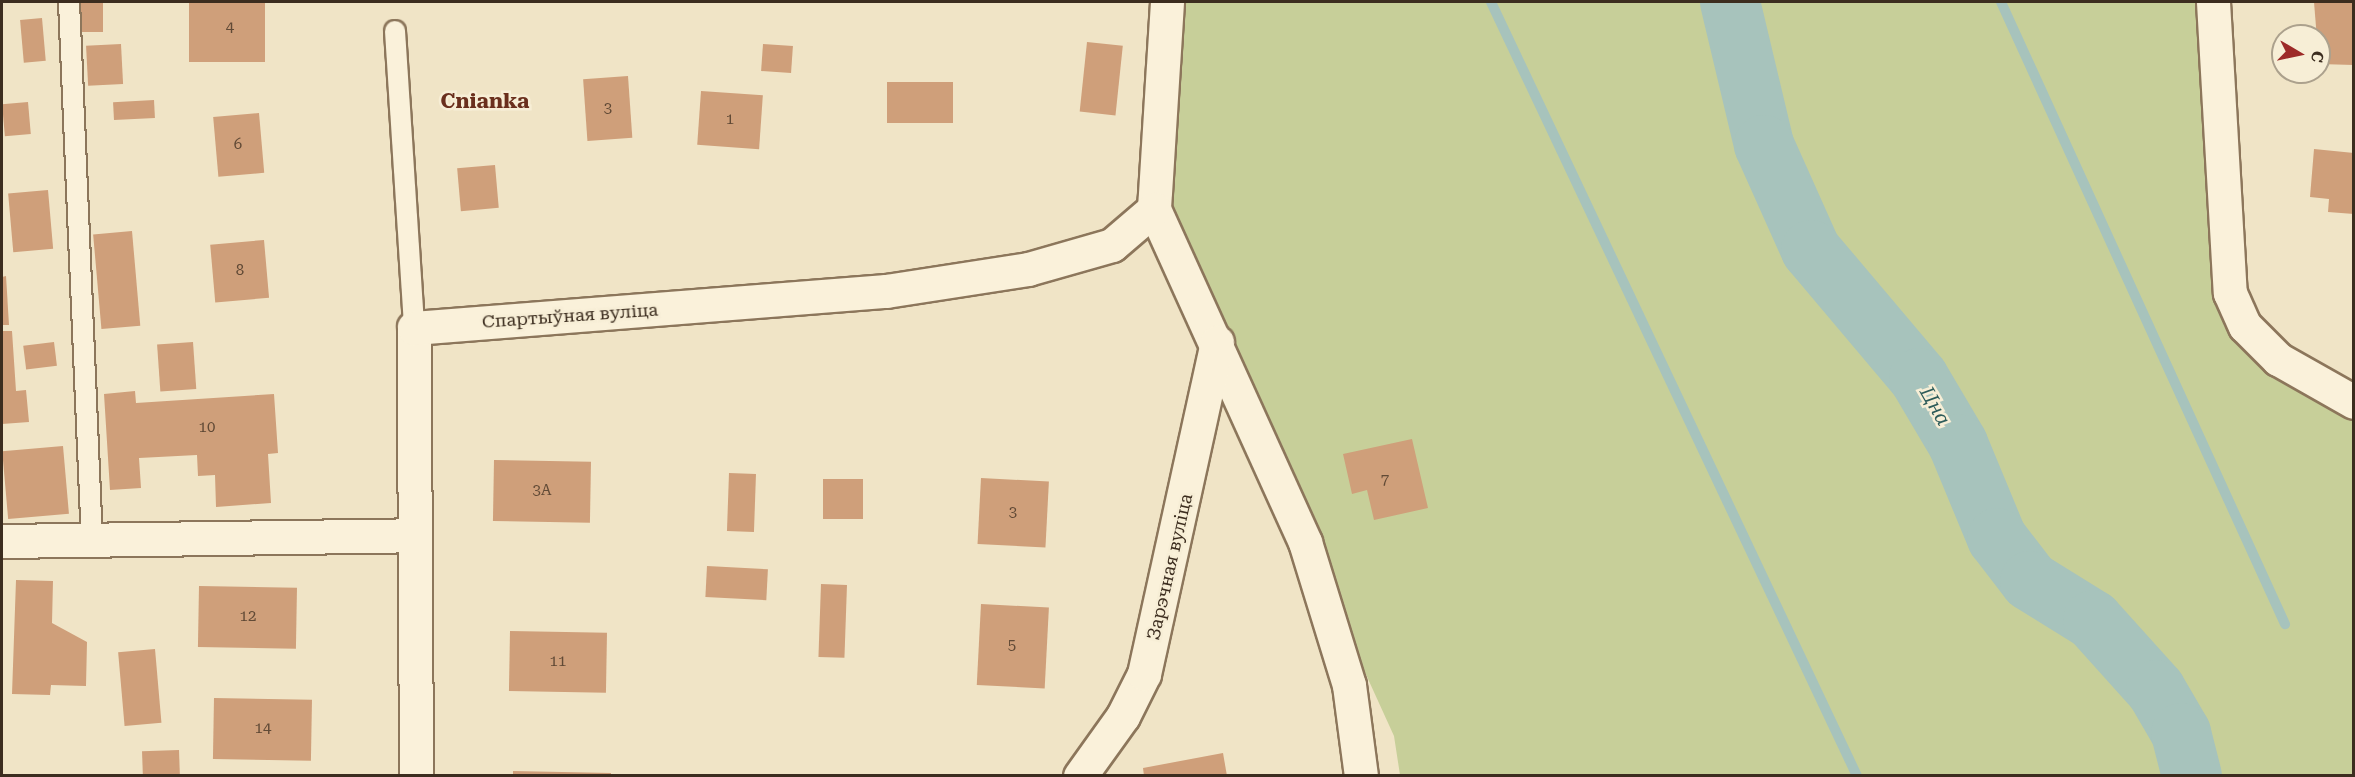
<!DOCTYPE html>
<meta charset="utf-8">
<style>
body{margin:0}
#map{position:relative;width:2355px;height:777px;overflow:hidden;background:#f0e4c6;font-family:"Roboto Serif",serif}
div>[style]{position:absolute}
.green>*{inset:0;background:#c7cf99}
.stream>*{height:10px;margin:-5px;padding:0 5px;transform-origin:5px;border-radius:5px;background:#a7c3bc}
.river>*{height:60px;margin:-30px;padding:0 30px;transform-origin:30px;border-radius:30px;background:#a7c3bc}
.building>*{inset:0;background:#cf9f7a;transform-origin:0 0}
.roads{filter:drop-shadow(2px 0 #8c765b) drop-shadow(-2px 0 #8c765b) drop-shadow(0 2px #8c765b) drop-shadow(0 -2px #8c765b)}
.lane>*{height:20px;margin:-10px;padding:0 10px;transform-origin:10px;border-radius:10px;background:#faf1da}
.street>*{height:33px;margin:-16.5px;padding:0 16.5px;transform-origin:16.5px;border-radius:16.5px;background:#faf1da}
span{translate:-50% -50%;white-space:nowrap;text-align:center;line-height:1.15;-webkit-text-stroke:5px #f7eed6;paint-order:stroke}
.number-label{font-size:15px;color:#614a36}
.number-label span{-webkit-text-stroke-width:0}
.street-label{font-size:18px;color:#3c2d1f}
.water-label{font-size:20px;color:#2e5c5a;font-style:italic}
.quarter-label{font-size:21px;color:#6a2f1d;font-weight:700}
.frame{position:absolute;inset:0;border:3px solid #3c2d1f;pointer-events:none}
.north{position:absolute;left:2271px;top:24px;width:60px;height:60px;box-sizing:border-box;background:#f7eed6;border:2px solid #aca18d;border-radius:50%;rotate:99deg;font-size:16px;font-weight:700;line-height:24px;text-align:center;color:#3c2d1f}
.north::after{content:'';display:block;margin:auto;width:21px;height:27px;background:#9d2a28;clip-path:polygon(50% 0,100% 100%,50% 72%,0 100%)}
</style>
<div id="map">
<div class="green">
<div style="clip-path:polygon(1167px 2px,2213px 2px,2245px 326px,2353px 402px,2353px 775px,1400px 775px,1394px 736px,1154px 209px)"></div>
</div>
<div class="stream">
<div style="left:1491px;top:2px;width:856px;rotate:64.69deg"></div>
<div style="left:2001px;top:2px;width:684px;rotate:65.46deg"></div>
</div>
<div class="river">
<div style="left:1730px;top:2px;width:147px;rotate:76.6deg"></div>
<div style="left:1764px;top:145px;width:115px;rotate:65.9deg"></div>
<div style="left:1811px;top:250px;width:167px;rotate:49.8deg"></div>
<div style="left:1919px;top:378px;width:77px;rotate:59.4deg"></div>
<div style="left:1958px;top:444px;width:102px;rotate:67.5deg"></div>
<div style="left:1997px;top:538px;width:54px;rotate:52.5deg"></div>
<div style="left:2030px;top:581px;width:74px;rotate:31.8deg"></div>
<div style="left:2093px;top:620px;width:94px;rotate:48deg"></div>
<div style="left:2156px;top:690px;width:50px;rotate:59.8deg"></div>
<div style="left:2181px;top:733px;width:44px;rotate:75.7deg"></div>
</div>
<div class="building">
<div style="left:75px;top:2px;width:28px;height:30px"></div>
<div style="left:189px;top:2px;width:76px;height:60px"></div>
<div style="clip-path:polygon(2314px 2px,2354px 2px,2354px 65px,2319px 64px)"></div>
<div style="left:42px;top:18px;width:43px;height:22px;rotate:85deg"></div>
<div style="left:1087px;top:42px;width:36px;height:70px;rotate:6deg"></div>
<div style="left:121px;top:44px;width:40px;height:35px;rotate:87deg"></div>
<div style="left:763px;top:44px;width:30px;height:27px;rotate:4deg"></div>
<div style="left:628px;top:76px;width:62px;height:45px;rotate:86deg"></div>
<div style="left:887px;top:82px;width:66px;height:41px"></div>
<div style="left:701px;top:91px;width:62px;height:54px;rotate:4deg"></div>
<div style="left:154px;top:100px;width:18px;height:41px;rotate:87deg"></div>
<div style="left:28px;top:102px;width:32px;height:26px;rotate:85deg"></div>
<div style="left:259px;top:113px;width:60px;height:46px;rotate:85deg"></div>
<div style="clip-path:polygon(2314px 149px,2354px 153px,2354px 214px,2328px 212px,2329px 199px,2310px 197px)"></div>
<div style="left:495px;top:165px;width:43px;height:38px;rotate:85deg"></div>
<div style="left:48px;top:190px;width:59px;height:40px;rotate:85deg"></div>
<div style="left:132px;top:231px;width:95px;height:39px;rotate:85deg"></div>
<div style="left:264px;top:240px;width:58px;height:54px;rotate:85deg"></div>
<div style="clip-path:polygon(6px 276px,9px 325px,2px 325px,2px 277px)"></div>
<div style="clip-path:polygon(2px 331px,12px 331px,16px 391px,26px 390px,29px 422px,2px 424px)"></div>
<div style="left:54px;top:342px;width:24px;height:31px;rotate:83deg"></div>
<div style="left:193px;top:342px;width:47px;height:36px;rotate:86deg"></div>
<div style="clip-path:polygon(135px 391px,136px 403px,274px 394px,278px 453px,268px 454px,271px 503px,216px 507px,215px 475px,198px 476px,197px 455px,139px 458px,141px 488px,110px 490px,104px 394px)"></div>
<div style="clip-path:polygon(1412px 439px,1428px 508px,1374px 520px,1367px 490px,1352px 494px,1343px 454px)"></div>
<div style="left:63px;top:446px;width:68px;height:61px;rotate:85deg"></div>
<div style="left:494px;top:460px;width:97px;height:61px;rotate:1deg"></div>
<div style="left:729px;top:473px;width:27px;height:58px;rotate:2deg"></div>
<div style="left:981px;top:478px;width:68px;height:66px;rotate:3deg"></div>
<div style="left:823px;top:479px;width:40px;height:40px"></div>
<div style="left:707px;top:566px;width:61px;height:31px;rotate:3deg"></div>
<div style="clip-path:polygon(16px 580px,53px 581px,52px 623px,87px 642px,86px 686px,51px 685px,50px 695px,12px 694px)"></div>
<div style="left:821px;top:584px;width:26px;height:73px;rotate:2deg"></div>
<div style="left:199px;top:586px;width:98px;height:61px;rotate:1deg"></div>
<div style="left:981px;top:604px;width:68px;height:81px;rotate:3deg"></div>
<div style="left:510px;top:631px;width:97px;height:60px;rotate:1deg"></div>
<div style="left:155px;top:649px;width:74px;height:37px;rotate:85deg"></div>
<div style="left:214px;top:698px;width:98px;height:61px;rotate:1deg"></div>
<div style="left:179px;top:750px;width:26px;height:37px;rotate:88deg"></div>
<div style="clip-path:polygon(1223px 753px,1227px 776px,1144px 776px,1143px 768px)"></div>
<div style="clip-path:polygon(513px 771px,611px 773px,611px 776px,513px 776px)"></div>
</div>
<div class="roads">
<div class="lane">
<div style="left:69px;top:2px;width:540px;rotate:87.56deg"></div>
<div style="left:395px;top:31px;width:298px;rotate:86.3deg"></div>
</div>
<div class="street">
<div style="left:1167px;top:2px;width:207px;rotate:93.6deg"></div>
<div style="left:1154px;top:209px;width:366px;rotate:65.6deg"></div>
<div style="left:1305px;top:542px;width:150px;rotate:72.9deg"></div>
<div style="left:1349px;top:685px;width:92px;rotate:82.5deg"></div>
<div style="left:2213px;top:2px;width:291px;rotate:86.7deg"></div>
<div style="left:2230px;top:293px;width:36px;rotate:66deg"></div>
<div style="left:2245px;top:326px;width:47px;rotate:45deg"></div>
<div style="left:2278px;top:359px;width:87px;rotate:29.5deg"></div>
<div style="left:2px;top:541px;width:413px;rotate:-0.8deg"></div>
<div style="left:416px;top:776px;width:448px;rotate:-90.3deg"></div>
<div style="left:414px;top:328px;width:473px;rotate:-4.5deg"></div>
<div style="left:886px;top:291px;width:144px;rotate:-8.8deg"></div>
<div style="left:1028px;top:269px;width:87px;rotate:-15.9deg"></div>
<div style="left:1112px;top:245px;width:55px;rotate:-40.6deg"></div>
<div style="left:1080px;top:776px;width:74px;rotate:-54.4deg"></div>
<div style="left:1123px;top:716px;width:47px;rotate:-63.4deg"></div>
<div style="left:1144px;top:674px;width:340px;rotate:-77.6deg"></div>
</div>
</div>
<div class="number-label">
<span style="left:230px;top:28px">4</span>
<span style="left:608px;top:109px">3</span>
<span style="left:730px;top:120px">1</span>
<span style="left:238px;top:145px">6</span>
<span style="left:240px;top:271px">8</span>
<span style="left:207px;top:428px">10</span>
<span style="left:1385px;top:480px">7</span>
<span style="left:542px;top:491px">3А</span>
<span style="left:1013px;top:513px">3</span>
<span style="left:248px;top:617px">12</span>
<span style="left:1012px;top:646px">5</span>
<span style="left:558px;top:662px">11</span>
<span style="left:263px;top:729px">14</span>
</div>
<div class="street-label">
<span style="left:570px;top:316px;rotate:-4deg">Спартыўная вуліца</span>
<span style="left:1170px;top:567px;rotate:-77deg">Зарэчная вуліца</span>
</div>
<div class="water-label">
<span style="left:1935px;top:406px;rotate:60deg">Цна</span>
</div>
<div class="quarter-label">
<span style="left:485px;top:101px">Cnianka</span>
</div>
<div class="frame"></div>
<div class="north">С</div>
</div>
